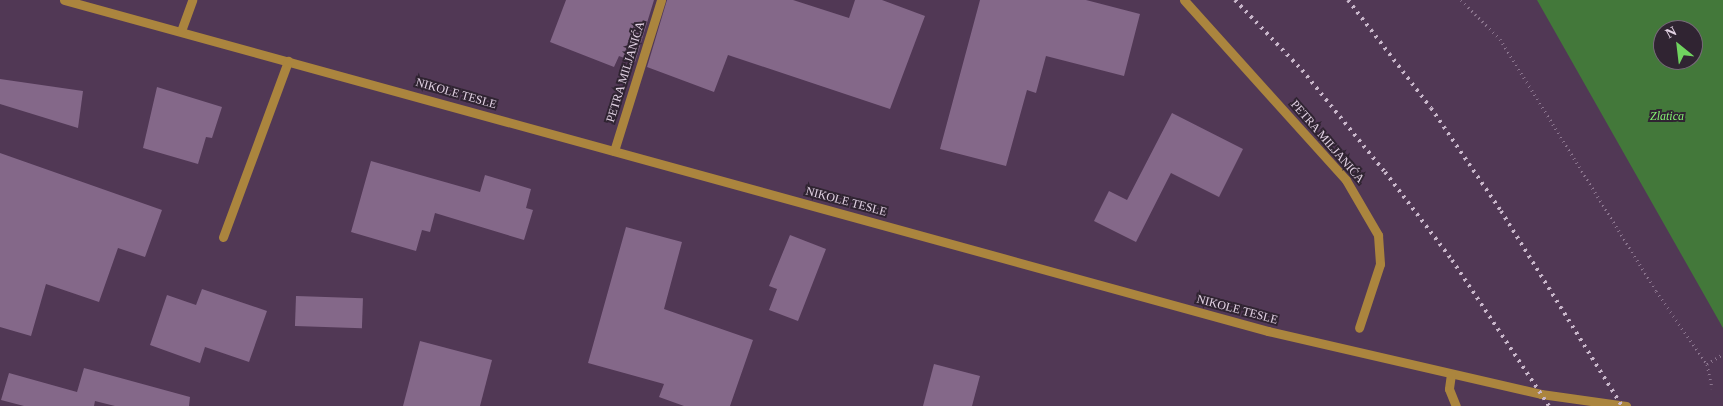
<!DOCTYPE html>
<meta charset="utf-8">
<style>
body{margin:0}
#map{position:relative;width:1723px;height:406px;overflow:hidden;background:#513855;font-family:Georgia,serif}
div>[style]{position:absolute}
.green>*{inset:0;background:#43783a}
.building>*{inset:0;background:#846889;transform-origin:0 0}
.path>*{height:3px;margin-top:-1.5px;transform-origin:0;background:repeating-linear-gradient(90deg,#8b758e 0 1px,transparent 0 5px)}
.minor>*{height:9px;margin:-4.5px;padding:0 4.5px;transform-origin:4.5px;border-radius:4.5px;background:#ab853e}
.rail>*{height:4px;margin-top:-2px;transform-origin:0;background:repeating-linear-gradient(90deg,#c9b7cb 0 2.5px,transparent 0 7.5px)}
span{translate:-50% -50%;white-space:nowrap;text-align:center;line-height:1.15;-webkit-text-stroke:4px #302432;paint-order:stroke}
.street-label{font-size:12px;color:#e2d2e4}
.park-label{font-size:12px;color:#84f072;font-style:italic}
.north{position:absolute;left:1653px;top:20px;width:50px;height:50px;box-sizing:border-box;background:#302432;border:1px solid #776a79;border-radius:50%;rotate:331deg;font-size:14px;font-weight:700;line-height:20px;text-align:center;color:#e2d2e4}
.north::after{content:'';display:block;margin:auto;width:18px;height:22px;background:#70d35f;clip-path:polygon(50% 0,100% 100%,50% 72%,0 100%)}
</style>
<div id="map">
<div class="green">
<div style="clip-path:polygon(evenodd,1537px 0,1723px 0,1723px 328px,1537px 0,1663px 30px,1693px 30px,1693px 60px,1663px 60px,1663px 30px)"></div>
</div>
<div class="building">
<div style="clip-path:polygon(566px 0,654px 0,635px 62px,619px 56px,614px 67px,550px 42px)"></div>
<div style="clip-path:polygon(667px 0,793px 0,849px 18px,855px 0,882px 0,925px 16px,890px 109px,728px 55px,714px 92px,647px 67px)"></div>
<div style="clip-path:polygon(980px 0,1086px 0,1140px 14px,1124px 76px,1046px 56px,1036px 93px,1027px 90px,1006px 166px,940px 149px)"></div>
<div style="clip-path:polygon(0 79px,83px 91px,78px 128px,0 104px)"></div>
<div style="clip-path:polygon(157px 87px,222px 107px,212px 138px,206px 137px,198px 164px,143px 148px)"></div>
<div style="clip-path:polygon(1172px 113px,1243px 149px,1219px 197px,1171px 173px,1136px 242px,1094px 221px,1109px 191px,1127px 200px)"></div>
<div style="clip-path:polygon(0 153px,162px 210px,145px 257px,118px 248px,99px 302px,46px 284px,31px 336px,0 327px)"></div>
<div style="clip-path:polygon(371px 161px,480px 192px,485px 175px,531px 189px,526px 208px,533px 210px,524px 240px,435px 213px,430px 232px,422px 230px,416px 251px,351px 232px)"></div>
<div style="clip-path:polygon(626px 227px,682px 242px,664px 309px,753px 340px,730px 406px,684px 406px,659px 397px,664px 384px,588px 363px)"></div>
<div style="clip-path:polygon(790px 235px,826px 249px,798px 321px,769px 310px,777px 289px,769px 286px)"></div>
<div style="clip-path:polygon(202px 289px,267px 311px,249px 362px,205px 347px,200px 363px,150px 345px,167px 295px,196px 305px)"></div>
<div style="left:296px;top:296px;width:67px;height:30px;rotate:2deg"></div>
<div style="clip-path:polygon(420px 341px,492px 360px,480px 406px,403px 406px)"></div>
<div style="clip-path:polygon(934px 364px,980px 376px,972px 406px,923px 406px)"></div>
<div style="clip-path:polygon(84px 368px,190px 397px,189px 406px,115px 406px,95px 401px,94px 406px,24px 406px,1px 400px,9px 373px,77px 392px)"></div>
</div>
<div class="path">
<div style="left:1461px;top:0;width:55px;rotate:45deg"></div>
<div style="left:1500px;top:39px;width:296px;rotate:58.2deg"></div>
<div style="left:1656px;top:291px;width:89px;rotate:55.1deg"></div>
<div style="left:1707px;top:364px;width:25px;rotate:78deg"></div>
<div style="left:1707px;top:364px;width:19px;rotate:-32deg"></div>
</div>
<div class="minor">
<div style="left:64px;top:0;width:1249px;rotate:15.37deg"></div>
<div style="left:1268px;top:331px;width:280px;rotate:13deg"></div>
<div style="left:1541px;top:394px;width:86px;rotate:8deg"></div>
<div style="left:1184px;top:0;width:242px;rotate:48deg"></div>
<div style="left:1346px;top:180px;width:64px;rotate:59.8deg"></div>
<div style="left:1378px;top:235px;width:29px;rotate:86deg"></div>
<div style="left:1380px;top:264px;width:67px;rotate:108.2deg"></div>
<div style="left:181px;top:31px;width:33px;rotate:-70deg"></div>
<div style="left:614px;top:151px;width:158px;rotate:-72.7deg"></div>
<div style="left:223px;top:237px;width:188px;rotate:-69.7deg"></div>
<div style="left:1451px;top:374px;width:15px;rotate:98deg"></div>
<div style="left:1449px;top:389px;width:18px;rotate:68deg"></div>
</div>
<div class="rail">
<div style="left:1235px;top:0;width:97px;rotate:46.3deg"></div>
<div style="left:1302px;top:70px;width:132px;rotate:50.9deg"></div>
<div style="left:1385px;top:172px;width:111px;rotate:52.7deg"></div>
<div style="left:1452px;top:260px;width:175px;rotate:56.4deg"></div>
<div style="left:1348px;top:0;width:136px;rotate:52.5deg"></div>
<div style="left:1431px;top:108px;width:125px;rotate:55.8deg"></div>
<div style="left:1501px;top:211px;width:229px;rotate:58.2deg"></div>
</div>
<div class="street-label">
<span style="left:626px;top:72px;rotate:-73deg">PETRA MILJANIĆA</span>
<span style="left:456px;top:94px;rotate:16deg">NIKOLE TESLE</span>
<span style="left:1327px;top:142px;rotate:49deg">PETRA MILJANIĆA</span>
<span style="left:846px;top:202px;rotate:15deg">NIKOLE TESLE</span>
<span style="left:1237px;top:310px;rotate:15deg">NIKOLE TESLE</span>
</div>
<div class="park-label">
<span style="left:1667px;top:117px">Zlatica</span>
</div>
<div class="north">N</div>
</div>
